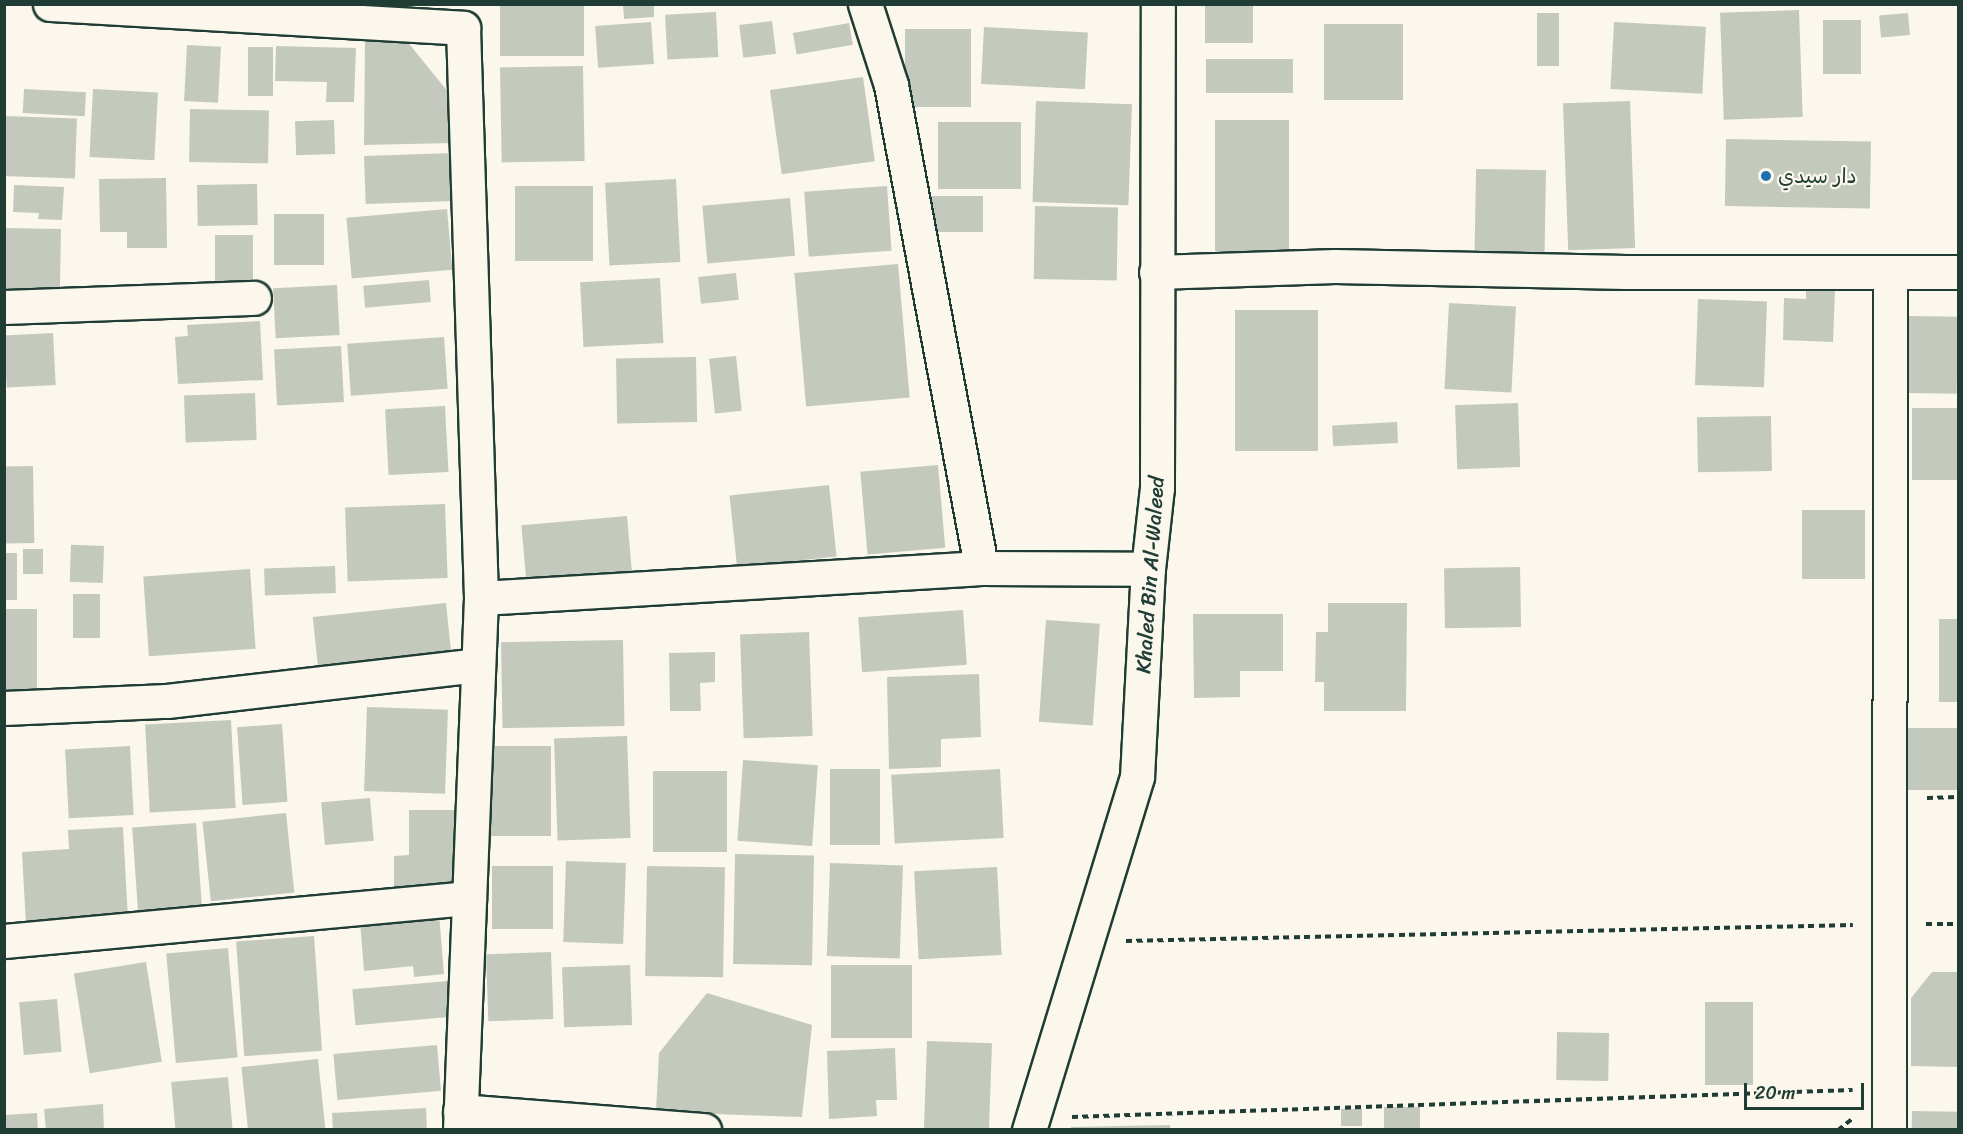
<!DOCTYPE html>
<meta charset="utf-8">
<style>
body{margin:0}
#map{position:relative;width:1963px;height:1134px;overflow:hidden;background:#fbf7ec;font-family:Sriracha,"Playpen Sans Arabic",sans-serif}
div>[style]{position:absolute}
.building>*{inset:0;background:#c4c9be;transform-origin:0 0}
.path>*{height:4px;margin-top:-2px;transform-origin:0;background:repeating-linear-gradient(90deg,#1f3d34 0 6px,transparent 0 10.5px)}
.roads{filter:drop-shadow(2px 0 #1f3d34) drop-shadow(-2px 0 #1f3d34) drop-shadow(0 2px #1f3d34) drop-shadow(0 -2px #1f3d34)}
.minor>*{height:33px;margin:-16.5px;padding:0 16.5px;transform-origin:16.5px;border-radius:16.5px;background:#fbf7ec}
.dots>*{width:16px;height:16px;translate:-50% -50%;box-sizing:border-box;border:3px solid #fbf7ec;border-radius:50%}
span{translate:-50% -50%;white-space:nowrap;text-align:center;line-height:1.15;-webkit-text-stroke:4.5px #fbf7ec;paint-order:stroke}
.poi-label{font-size:21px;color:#1f3d34}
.left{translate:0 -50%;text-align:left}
.street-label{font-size:21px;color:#1f3d34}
.frame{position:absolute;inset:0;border:6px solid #1f3d34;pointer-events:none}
.scale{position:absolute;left:1744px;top:1083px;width:120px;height:27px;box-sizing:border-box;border:3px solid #1f3d34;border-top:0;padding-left:8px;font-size:18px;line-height:21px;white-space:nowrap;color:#1f3d34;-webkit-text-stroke:4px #fbf7ec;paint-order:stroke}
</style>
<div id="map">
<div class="building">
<div style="clip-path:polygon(623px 4px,654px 4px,654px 17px,624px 19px)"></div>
<div style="left:500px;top:5px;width:84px;height:51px"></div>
<div style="left:1205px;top:5px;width:48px;height:38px"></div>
<div style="left:1799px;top:10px;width:107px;height:79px;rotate:88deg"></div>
<div style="left:716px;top:12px;width:45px;height:51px;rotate:87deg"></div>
<div style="left:1537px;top:13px;width:22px;height:53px"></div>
<div style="left:1908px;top:13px;width:22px;height:29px;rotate:85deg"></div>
<div style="left:1823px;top:20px;width:38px;height:54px"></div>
<div style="left:772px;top:21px;width:33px;height:33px;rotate:83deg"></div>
<div style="left:651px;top:22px;width:42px;height:56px;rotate:86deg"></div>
<div style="left:1614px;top:22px;width:92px;height:67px;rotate:3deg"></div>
<div style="left:849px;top:23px;width:22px;height:57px;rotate:80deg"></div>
<div style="left:1324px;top:24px;width:79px;height:76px"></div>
<div style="left:984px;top:27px;width:104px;height:57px;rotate:3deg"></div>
<div style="left:905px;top:29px;width:66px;height:78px"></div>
<div style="clip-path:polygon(406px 40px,453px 98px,452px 143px,364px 145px,365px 42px)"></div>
<div style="left:187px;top:45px;width:34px;height:56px;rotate:3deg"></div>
<div style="clip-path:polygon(276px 46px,356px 48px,354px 102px,326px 102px,327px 82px,275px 81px)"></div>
<div style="left:248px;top:47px;width:25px;height:49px"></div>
<div style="left:1293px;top:59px;width:34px;height:87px;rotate:90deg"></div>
<div style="left:583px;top:66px;width:95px;height:83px;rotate:89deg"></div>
<div style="left:863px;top:77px;width:85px;height:94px;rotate:82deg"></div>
<div style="left:24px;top:89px;width:62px;height:24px;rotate:3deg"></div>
<div style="left:93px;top:89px;width:65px;height:68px;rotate:3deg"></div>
<div style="left:1036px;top:101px;width:96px;height:101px;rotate:2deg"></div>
<div style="left:1630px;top:101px;width:147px;height:67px;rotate:88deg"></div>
<div style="left:190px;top:109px;width:79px;height:53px;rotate:1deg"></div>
<div style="left:4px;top:116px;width:73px;height:60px;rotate:2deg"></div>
<div style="left:334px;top:120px;width:34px;height:39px;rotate:88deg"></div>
<div style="left:1289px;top:120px;width:131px;height:74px;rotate:90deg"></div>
<div style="left:938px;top:122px;width:83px;height:67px"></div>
<div style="left:1726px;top:139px;width:145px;height:67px;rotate:1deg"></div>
<div style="left:453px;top:153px;width:48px;height:89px;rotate:88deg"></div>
<div style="left:1476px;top:169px;width:70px;height:83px;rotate:1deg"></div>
<div style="clip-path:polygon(166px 178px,167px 248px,127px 248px,127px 232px,100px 232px,99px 179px)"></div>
<div style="left:676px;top:179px;width:83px;height:71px;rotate:87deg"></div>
<div style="left:257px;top:184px;width:41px;height:60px;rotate:89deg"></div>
<div style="clip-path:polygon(14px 185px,64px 187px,62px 220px,38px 219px,39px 213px,13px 212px)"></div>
<div style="left:515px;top:186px;width:78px;height:75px"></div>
<div style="left:887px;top:186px;width:65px;height:83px;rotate:86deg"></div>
<div style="left:983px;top:196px;width:36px;height:56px;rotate:90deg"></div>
<div style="left:790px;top:198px;width:58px;height:88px;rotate:85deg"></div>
<div style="left:1035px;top:206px;width:83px;height:73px;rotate:1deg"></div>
<div style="left:447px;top:209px;width:61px;height:101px;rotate:85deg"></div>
<div style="left:274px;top:214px;width:50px;height:51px"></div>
<div style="left:4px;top:228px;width:57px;height:68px;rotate:1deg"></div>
<div style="left:215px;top:235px;width:38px;height:47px"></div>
<div style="left:898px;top:264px;width:134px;height:104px;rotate:85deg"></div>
<div style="left:736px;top:273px;width:27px;height:38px;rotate:84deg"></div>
<div style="left:660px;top:278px;width:65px;height:80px;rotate:87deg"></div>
<div style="left:429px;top:280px;width:22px;height:66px;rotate:85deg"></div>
<div style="left:337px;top:285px;width:50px;height:64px;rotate:87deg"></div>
<div style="clip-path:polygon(1806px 289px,1835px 290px,1833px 342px,1783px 340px,1784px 298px,1806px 299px)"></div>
<div style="left:1698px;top:299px;width:69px;height:86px;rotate:2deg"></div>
<div style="left:1449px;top:303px;width:67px;height:86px;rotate:3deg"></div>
<div style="left:1235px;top:310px;width:83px;height:141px"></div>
<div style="left:1909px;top:316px;width:49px;height:77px;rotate:1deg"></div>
<div style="clip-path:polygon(260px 321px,263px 380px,178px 384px,175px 337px,188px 336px,187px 325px)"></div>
<div style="left:53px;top:333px;width:52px;height:49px;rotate:87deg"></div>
<div style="left:444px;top:337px;width:52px;height:97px;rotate:86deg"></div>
<div style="left:341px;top:346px;width:56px;height:67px;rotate:87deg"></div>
<div style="left:736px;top:356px;width:55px;height:27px;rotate:84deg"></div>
<div style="left:696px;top:357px;width:65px;height:80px;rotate:89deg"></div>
<div style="left:255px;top:393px;width:47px;height:71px;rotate:88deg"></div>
<div style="left:1518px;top:403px;width:64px;height:63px;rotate:88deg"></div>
<div style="left:445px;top:406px;width:66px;height:60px;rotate:87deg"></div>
<div style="left:1912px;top:408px;width:46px;height:72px"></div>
<div style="left:1771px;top:416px;width:55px;height:74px;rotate:89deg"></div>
<div style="left:1397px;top:422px;width:21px;height:65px;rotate:87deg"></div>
<div style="left:938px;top:465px;width:83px;height:78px;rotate:85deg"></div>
<div style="left:33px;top:466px;width:77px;height:29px;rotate:89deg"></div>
<div style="left:829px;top:485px;width:72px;height:100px;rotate:84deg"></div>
<div style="left:445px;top:504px;width:74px;height:100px;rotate:88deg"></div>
<div style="left:1865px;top:510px;width:69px;height:63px;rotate:90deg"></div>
<div style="left:627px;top:516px;width:55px;height:106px;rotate:85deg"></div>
<div style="left:104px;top:546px;width:37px;height:33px;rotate:92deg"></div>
<div style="left:23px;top:549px;width:20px;height:25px"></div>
<div style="left:4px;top:553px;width:13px;height:47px"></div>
<div style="left:335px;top:566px;width:27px;height:71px;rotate:88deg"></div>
<div style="left:1520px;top:567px;width:60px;height:76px;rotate:89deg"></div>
<div style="left:250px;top:569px;width:80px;height:107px;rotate:86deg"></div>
<div style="left:73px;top:594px;width:27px;height:44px"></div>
<div style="left:446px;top:603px;width:61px;height:134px;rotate:84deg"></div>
<div style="clip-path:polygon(1328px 603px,1407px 603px,1406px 711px,1324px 711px,1324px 682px,1315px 682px,1316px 632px,1328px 632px)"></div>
<div style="left:37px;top:609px;width:85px;height:33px;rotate:90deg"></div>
<div style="left:963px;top:610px;width:55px;height:105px;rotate:86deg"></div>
<div style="clip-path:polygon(1193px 614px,1283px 614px,1283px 671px,1240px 671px,1240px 697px,1194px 698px)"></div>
<div style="left:1939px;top:619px;width:19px;height:83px"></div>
<div style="left:1046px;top:620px;width:54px;height:102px;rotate:4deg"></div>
<div style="left:809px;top:632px;width:104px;height:69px;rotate:88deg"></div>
<div style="left:623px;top:640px;width:86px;height:122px;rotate:89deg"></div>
<div style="clip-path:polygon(715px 652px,715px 682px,700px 683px,701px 711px,670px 711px,669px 653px)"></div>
<div style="clip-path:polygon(979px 674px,981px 737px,941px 739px,941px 767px,889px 769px,887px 677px)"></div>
<div style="left:367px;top:707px;width:81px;height:84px;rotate:2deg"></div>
<div style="left:231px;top:720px;width:88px;height:86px;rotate:87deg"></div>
<div style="left:282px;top:724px;width:78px;height:45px;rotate:86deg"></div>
<div style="left:1907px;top:728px;width:51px;height:62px"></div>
<div style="left:627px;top:736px;width:102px;height:73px;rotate:88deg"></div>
<div style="left:130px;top:746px;width:69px;height:65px;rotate:87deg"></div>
<div style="left:490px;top:746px;width:61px;height:90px"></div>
<div style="left:743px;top:760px;width:75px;height:81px;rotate:4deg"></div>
<div style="left:830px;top:769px;width:50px;height:76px"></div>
<div style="left:1000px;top:769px;width:69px;height:109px;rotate:87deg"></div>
<div style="left:653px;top:771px;width:74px;height:81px"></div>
<div style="left:370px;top:798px;width:43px;height:49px;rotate:85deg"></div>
<div style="clip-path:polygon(409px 810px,455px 810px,454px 893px,394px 893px,394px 856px,409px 855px)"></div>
<div style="left:286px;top:813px;width:80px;height:84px;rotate:84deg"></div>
<div style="left:196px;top:823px;width:97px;height:64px;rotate:86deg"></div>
<div style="clip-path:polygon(123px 827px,128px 920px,26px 925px,22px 852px,69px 849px,68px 830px)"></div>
<div style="left:735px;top:854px;width:79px;height:110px;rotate:1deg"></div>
<div style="left:566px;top:861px;width:60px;height:81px;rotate:2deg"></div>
<div style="left:830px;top:863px;width:73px;height:93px;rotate:2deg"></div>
<div style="left:492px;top:866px;width:61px;height:63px"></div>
<div style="left:647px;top:866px;width:78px;height:110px;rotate:1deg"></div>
<div style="left:997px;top:867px;width:88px;height:83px;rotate:87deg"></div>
<div style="clip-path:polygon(439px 914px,444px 974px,414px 977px,413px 966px,364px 971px,360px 922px)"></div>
<div style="left:314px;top:936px;width:115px;height:78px;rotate:86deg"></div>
<div style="left:228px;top:948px;width:110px;height:62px;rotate:85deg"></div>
<div style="left:551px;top:952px;width:67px;height:65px;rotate:88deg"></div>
<div style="left:146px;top:962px;width:101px;height:73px;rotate:81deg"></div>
<div style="left:630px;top:965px;width:60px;height:68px;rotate:88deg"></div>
<div style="left:831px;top:965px;width:81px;height:73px"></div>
<div style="clip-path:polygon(1932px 972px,1958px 972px,1958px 1067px,1911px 1066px,1911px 998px)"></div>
<div style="left:448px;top:981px;width:36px;height:96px;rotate:85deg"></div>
<div style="clip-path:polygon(707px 993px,812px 1025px,802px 1117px,656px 1112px,659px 1053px)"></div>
<div style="left:57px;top:999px;width:53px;height:38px;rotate:85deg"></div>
<div style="left:1705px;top:1002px;width:48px;height:83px"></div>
<div style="left:1557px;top:1032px;width:52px;height:48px;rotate:1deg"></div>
<div style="left:927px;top:1041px;width:65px;height:89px;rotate:2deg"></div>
<div style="left:437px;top:1045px;width:46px;height:104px;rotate:85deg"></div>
<div style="clip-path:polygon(895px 1048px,897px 1100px,876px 1100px,877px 1116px,829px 1119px,827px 1051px)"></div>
<div style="left:318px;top:1059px;width:71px;height:77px;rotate:84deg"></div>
<div style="left:228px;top:1077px;width:53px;height:57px;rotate:85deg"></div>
<div style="clip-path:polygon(103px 1104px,104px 1130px,46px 1130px,44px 1109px)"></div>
<div style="left:1420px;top:1107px;width:23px;height:36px;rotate:90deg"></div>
<div style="clip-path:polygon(426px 1108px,427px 1130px,333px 1130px,332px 1113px)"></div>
<div style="left:1362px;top:1109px;width:17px;height:21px;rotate:90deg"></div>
<div style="left:1912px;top:1111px;width:46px;height:19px;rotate:1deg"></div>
<div style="clip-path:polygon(37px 1113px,38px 1130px,4px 1130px,4px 1115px)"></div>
<div style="clip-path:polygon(1170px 1125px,1170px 1130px,1071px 1130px,1071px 1127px)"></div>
</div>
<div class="path">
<div style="left:1927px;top:798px;width:31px;rotate:-2deg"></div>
<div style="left:1926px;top:924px;width:32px"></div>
<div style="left:1126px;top:941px;width:727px;rotate:-1.26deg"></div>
<div style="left:1072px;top:1117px;width:781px;rotate:-1.98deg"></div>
<div style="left:1838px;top:1130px;width:18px;rotate:-38deg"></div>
</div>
<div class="roads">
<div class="minor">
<div style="left:50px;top:4px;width:414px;rotate:3.3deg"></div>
<div style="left:463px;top:28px;width:570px;rotate:88.19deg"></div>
<div style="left:481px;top:598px;width:532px;rotate:92.26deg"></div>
<div style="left:865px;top:4px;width:85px;rotate:72.2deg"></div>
<div style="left:891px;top:85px;width:491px;rotate:79.4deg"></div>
<div style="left:1156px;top:272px;width:179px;rotate:-1.9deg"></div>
<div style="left:1335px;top:266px;width:291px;rotate:1.2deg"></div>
<div style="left:1626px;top:272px;width:332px"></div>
<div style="left:4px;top:307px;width:250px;rotate:-2.1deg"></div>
<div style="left:481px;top:598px;width:501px;rotate:-3.43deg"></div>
<div style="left:981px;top:568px;width:167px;rotate:0.3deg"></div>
<div style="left:4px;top:708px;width:163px;rotate:-2.5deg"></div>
<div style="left:167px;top:701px;width:312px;rotate:-6.6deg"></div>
<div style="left:4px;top:941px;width:467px;rotate:-5.3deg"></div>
<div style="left:460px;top:1111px;width:245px;rotate:4.5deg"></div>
<div style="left:1029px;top:1130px;width:369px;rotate:-73deg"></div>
<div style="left:1137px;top:777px;width:208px;rotate:-87deg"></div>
<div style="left:1148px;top:569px;width:81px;rotate:-83.7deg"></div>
<div style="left:1157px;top:488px;width:484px;rotate:-89.9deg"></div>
<div style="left:1889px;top:1130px;width:856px;rotate:-89.93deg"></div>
</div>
</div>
<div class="dots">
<div style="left:1766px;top:176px;background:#1f6fb2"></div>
</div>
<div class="poi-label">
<span class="left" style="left:1778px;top:176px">دار سيدي</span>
</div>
<div class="street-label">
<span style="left:1150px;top:575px;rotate:-86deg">Khaled Bin Al-Waleed</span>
</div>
<div class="frame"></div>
<div class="scale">20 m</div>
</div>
